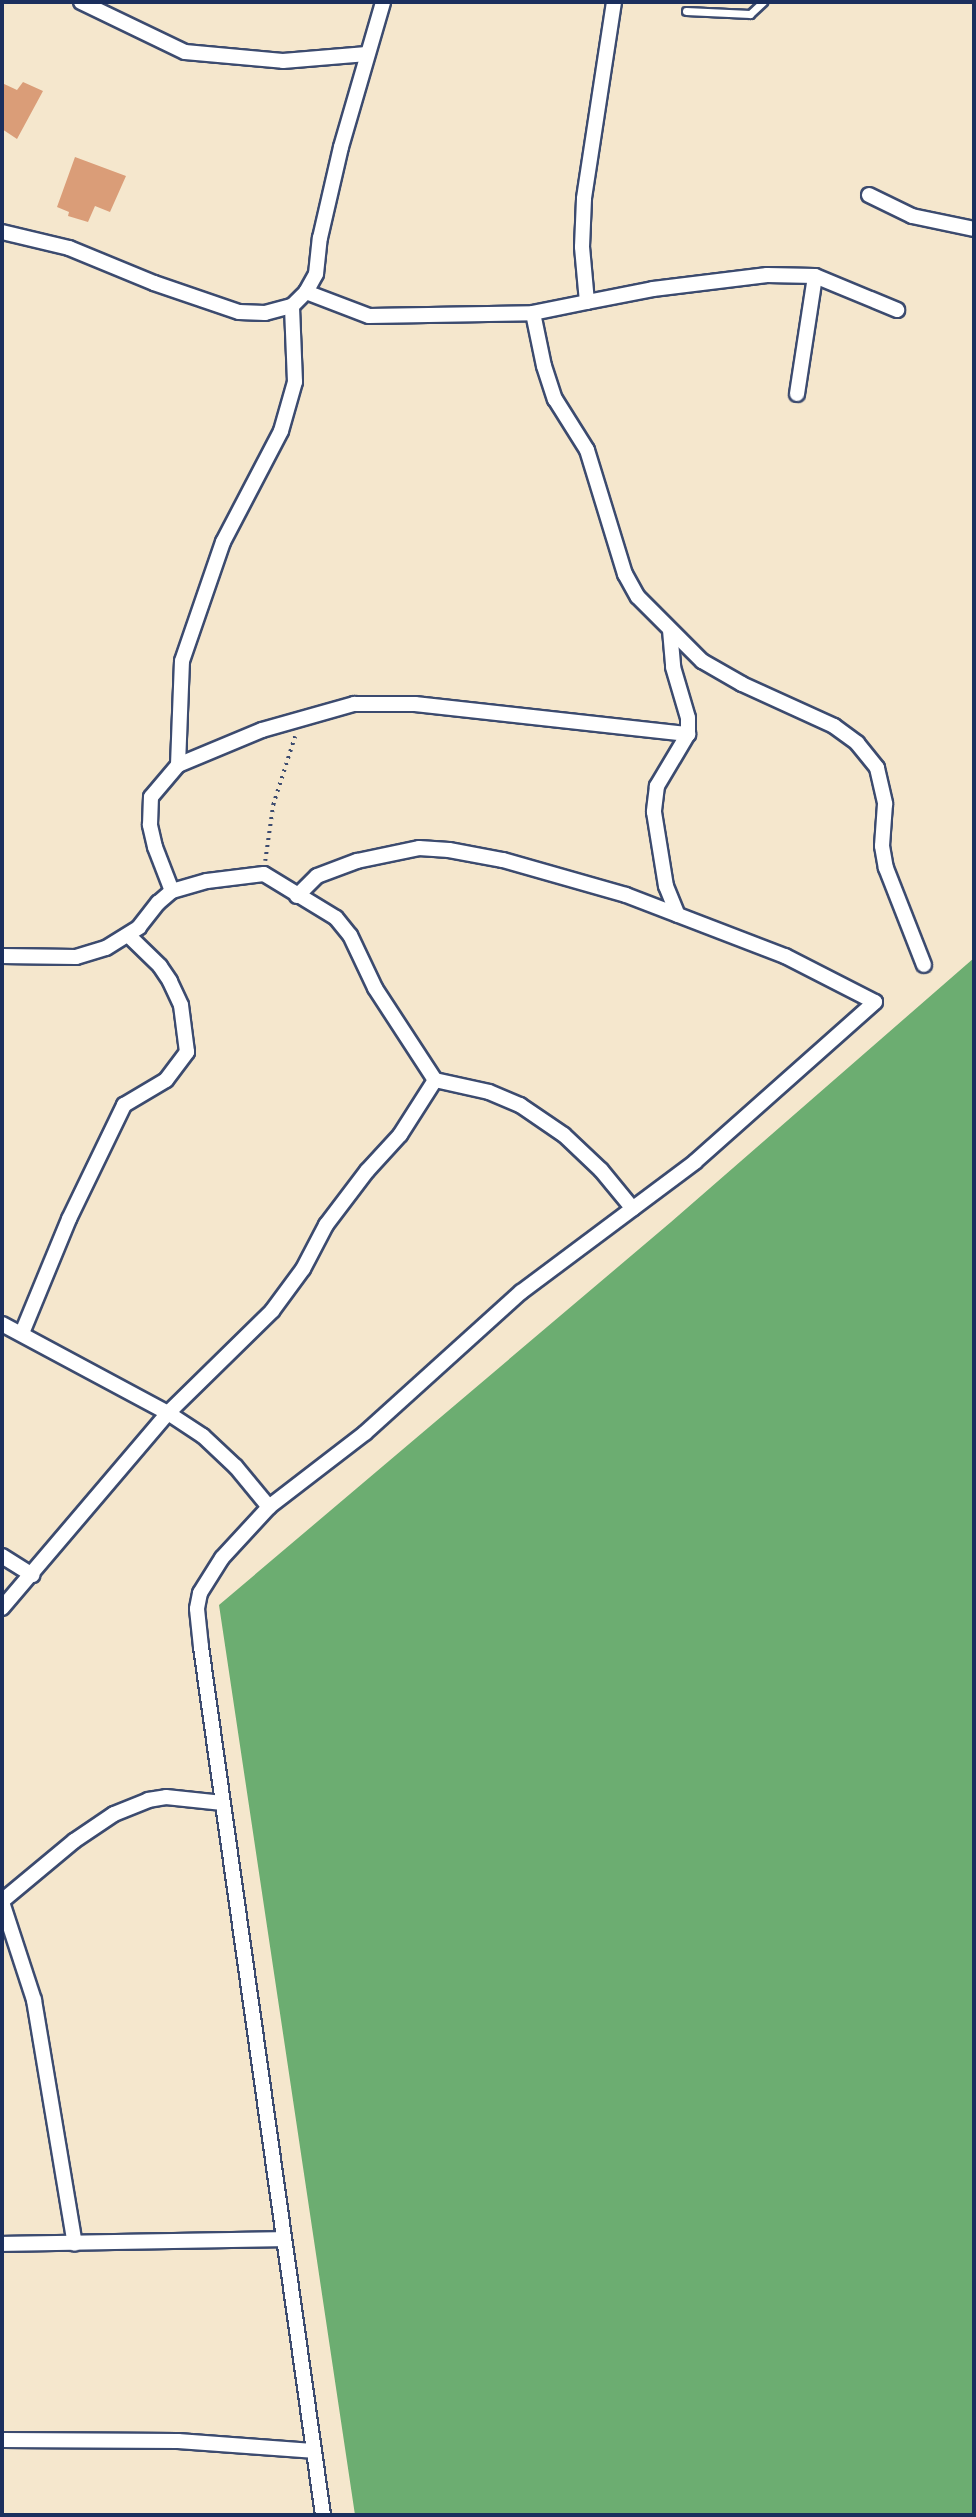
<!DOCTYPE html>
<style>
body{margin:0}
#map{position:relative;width:976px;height:2517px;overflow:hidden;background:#f5e7cd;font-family:"Gochi Hand",sans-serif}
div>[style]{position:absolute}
.forest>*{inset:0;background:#6cad71}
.building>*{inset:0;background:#da9d78}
.path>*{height:3.5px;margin-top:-1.75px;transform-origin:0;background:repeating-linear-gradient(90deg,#3c4b6f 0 2px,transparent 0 7px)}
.roads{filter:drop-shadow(2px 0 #3c4b6f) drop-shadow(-2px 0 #3c4b6f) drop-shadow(0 2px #3c4b6f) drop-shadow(0 -2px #3c4b6f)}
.lane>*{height:7px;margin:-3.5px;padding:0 3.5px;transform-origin:3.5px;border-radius:3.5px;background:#fff}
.street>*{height:14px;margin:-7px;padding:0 7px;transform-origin:7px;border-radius:7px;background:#fff}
span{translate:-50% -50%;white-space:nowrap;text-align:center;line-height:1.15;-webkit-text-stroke:7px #fcf5e5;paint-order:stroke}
.frame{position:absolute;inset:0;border:4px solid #1b2f5e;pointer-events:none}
</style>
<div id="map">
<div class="forest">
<div style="clip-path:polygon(974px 958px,974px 2515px,355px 2515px,219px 1605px,671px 1222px)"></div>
</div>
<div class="building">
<div style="clip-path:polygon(23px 82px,43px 91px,17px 139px,2px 129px,2px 83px,17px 90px)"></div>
<div style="clip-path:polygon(75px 157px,126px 176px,110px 212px,95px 206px,88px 222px,68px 216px,69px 212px,57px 207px)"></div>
</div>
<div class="path">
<div style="left:265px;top:861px;width:57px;rotate:-81.9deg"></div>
<div style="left:273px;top:805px;width:72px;rotate:-72.3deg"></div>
</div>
<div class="roads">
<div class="lane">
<div style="left:686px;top:11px;width:64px;rotate:2.7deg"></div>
<div style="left:750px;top:14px;width:18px;rotate:-43deg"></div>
</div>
<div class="street">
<div style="left:81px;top:2px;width:115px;rotate:25.7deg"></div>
<div style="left:185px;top:52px;width:98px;rotate:5.2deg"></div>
<div style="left:283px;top:61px;width:84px;rotate:-4.8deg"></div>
<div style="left:614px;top:2px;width:199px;rotate:98.7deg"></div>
<div style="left:584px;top:199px;width:48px;rotate:92.4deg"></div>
<div style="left:582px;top:247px;width:55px;rotate:84.8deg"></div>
<div style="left:587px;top:302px;width:55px;rotate:168.5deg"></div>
<div style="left:533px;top:313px;width:54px;rotate:78.3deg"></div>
<div style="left:544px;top:366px;width:35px;rotate:72deg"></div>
<div style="left:555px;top:399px;width:60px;rotate:57.9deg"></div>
<div style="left:587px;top:450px;width:130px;rotate:73deg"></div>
<div style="left:625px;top:574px;width:26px;rotate:61deg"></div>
<div style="left:638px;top:597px;width:91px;rotate:45deg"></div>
<div style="left:702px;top:661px;width:46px;rotate:29.9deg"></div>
<div style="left:742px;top:684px;width:101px;rotate:24.5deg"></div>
<div style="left:834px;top:726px;width:29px;rotate:36deg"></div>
<div style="left:857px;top:743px;width:32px;rotate:51deg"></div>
<div style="left:877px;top:768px;width:37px;rotate:77deg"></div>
<div style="left:885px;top:804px;width:42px;rotate:94.1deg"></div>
<div style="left:882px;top:846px;width:22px;rotate:80deg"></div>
<div style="left:886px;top:868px;width:104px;rotate:68.6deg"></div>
<div style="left:869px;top:195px;width:48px;rotate:26deg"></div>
<div style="left:912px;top:216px;width:63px;rotate:11.8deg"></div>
<div style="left:2px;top:232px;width:69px;rotate:13.4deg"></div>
<div style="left:69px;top:248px;width:92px;rotate:22.4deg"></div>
<div style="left:154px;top:283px;width:90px;rotate:18.8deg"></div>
<div style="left:239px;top:312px;width:26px;rotate:2deg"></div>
<div style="left:265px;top:313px;width:28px;rotate:-15deg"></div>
<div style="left:292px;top:306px;width:20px;rotate:-45deg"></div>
<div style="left:306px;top:292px;width:67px;rotate:20.9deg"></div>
<div style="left:369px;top:316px;width:164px;rotate:-1deg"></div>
<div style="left:306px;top:292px;width:21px;rotate:-61deg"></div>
<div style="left:316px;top:274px;width:36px;rotate:-84deg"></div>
<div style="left:320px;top:238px;width:93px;rotate:-77deg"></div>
<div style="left:341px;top:147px;width:151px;rotate:-73.8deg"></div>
<div style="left:587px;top:302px;width:67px;rotate:-11.1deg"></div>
<div style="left:653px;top:289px;width:115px;rotate:-7deg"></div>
<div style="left:767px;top:275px;width:48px;rotate:1.2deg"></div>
<div style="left:815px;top:276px;width:89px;rotate:22.5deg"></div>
<div style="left:797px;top:394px;width:119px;rotate:-81.3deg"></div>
<div style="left:670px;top:630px;width:37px;rotate:85deg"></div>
<div style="left:673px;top:667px;width:53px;rotate:73.6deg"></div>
<div style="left:688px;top:718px;width:16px;rotate:90deg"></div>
<div style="left:178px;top:765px;width:104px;rotate:-87.8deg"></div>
<div style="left:182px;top:661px;width:126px;rotate:-71deg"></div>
<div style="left:223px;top:542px;width:125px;rotate:-62.4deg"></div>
<div style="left:281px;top:431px;width:51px;rotate:-74.1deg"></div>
<div style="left:295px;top:382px;width:76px;rotate:-92.3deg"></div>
<div style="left:172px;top:891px;width:47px;rotate:-111.1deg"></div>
<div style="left:155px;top:847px;width:23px;rotate:-103deg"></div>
<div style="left:150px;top:825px;width:28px;rotate:-88deg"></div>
<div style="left:151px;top:797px;width:42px;rotate:-49.8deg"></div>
<div style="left:178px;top:765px;width:91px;rotate:-22.6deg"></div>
<div style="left:262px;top:730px;width:96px;rotate:-15.8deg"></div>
<div style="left:354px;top:704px;width:61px"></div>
<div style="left:415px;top:704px;width:275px;rotate:6.3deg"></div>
<div style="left:688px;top:734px;width:61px;rotate:120.8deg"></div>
<div style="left:657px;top:786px;width:26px;rotate:97deg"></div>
<div style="left:654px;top:812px;width:75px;rotate:80.8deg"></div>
<div style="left:666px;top:886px;width:31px;rotate:68deg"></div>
<div style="left:297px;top:896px;width:28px;rotate:-45deg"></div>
<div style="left:317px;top:876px;width:43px;rotate:-20.6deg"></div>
<div style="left:357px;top:861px;width:63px;rotate:-11.8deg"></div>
<div style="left:419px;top:848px;width:30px;rotate:4deg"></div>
<div style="left:449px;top:850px;width:55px;rotate:10.5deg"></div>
<div style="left:503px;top:860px;width:128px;rotate:15.9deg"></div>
<div style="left:626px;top:895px;width:170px;rotate:21deg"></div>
<div style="left:785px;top:956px;width:101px;rotate:27.1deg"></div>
<div style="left:875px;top:1002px;width:241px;rotate:138.4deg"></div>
<div style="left:695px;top:1162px;width:217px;rotate:143.2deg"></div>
<div style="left:521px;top:1292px;width:210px;rotate:137.9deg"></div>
<div style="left:365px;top:1433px;width:121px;rotate:142.4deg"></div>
<div style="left:269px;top:1507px;width:69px;rotate:132.7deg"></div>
<div style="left:222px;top:1558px;width:41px;rotate:122.2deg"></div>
<div style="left:200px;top:1593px;width:16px;rotate:101deg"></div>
<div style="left:197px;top:1609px;width:38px;rotate:84deg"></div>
<div style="left:201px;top:1647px;width:877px;rotate:82deg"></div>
<div style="left:2px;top:956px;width:74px;rotate:0.8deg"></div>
<div style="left:76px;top:957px;width:31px;rotate:-17deg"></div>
<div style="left:106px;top:948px;width:39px;rotate:-32deg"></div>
<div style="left:139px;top:927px;width:31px;rotate:-52deg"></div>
<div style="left:158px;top:903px;width:18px;rotate:-41deg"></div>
<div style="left:172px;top:891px;width:36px;rotate:-16deg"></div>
<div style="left:207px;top:881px;width:57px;rotate:-7deg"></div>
<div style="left:264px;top:874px;width:84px;rotate:31.4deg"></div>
<div style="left:336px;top:918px;width:22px;rotate:51deg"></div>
<div style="left:350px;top:935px;width:59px;rotate:64.7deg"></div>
<div style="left:375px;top:988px;width:110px;rotate:56.9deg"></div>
<div style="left:435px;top:1080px;width:55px;rotate:12.5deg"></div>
<div style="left:489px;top:1092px;width:34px;rotate:23deg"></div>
<div style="left:520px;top:1105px;width:53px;rotate:34.3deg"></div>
<div style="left:564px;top:1135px;width:51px;rotate:43.4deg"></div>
<div style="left:601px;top:1170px;width:50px;rotate:50.6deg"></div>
<div style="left:2px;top:1324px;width:188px;rotate:28.2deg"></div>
<div style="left:168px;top:1413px;width:42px;rotate:33.3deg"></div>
<div style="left:203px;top:1436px;width:45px;rotate:43.2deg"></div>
<div style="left:236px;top:1467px;width:52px;rotate:50.5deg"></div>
<div style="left:22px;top:1333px;width:123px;rotate:-67.6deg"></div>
<div style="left:69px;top:1219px;width:127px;rotate:-64.2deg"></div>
<div style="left:124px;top:1105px;width:49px;rotate:-30.8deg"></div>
<div style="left:166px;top:1080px;width:35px;rotate:-53deg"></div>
<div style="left:187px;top:1052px;width:47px;rotate:-97.3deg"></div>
<div style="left:181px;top:1005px;width:26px;rotate:-115deg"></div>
<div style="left:170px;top:981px;width:18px;rotate:-124deg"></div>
<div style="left:160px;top:966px;width:43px;rotate:-135.9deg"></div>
<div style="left:2px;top:1556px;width:36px;rotate:32deg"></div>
<div style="left:2px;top:1608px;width:256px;rotate:-49.6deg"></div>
<div style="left:168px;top:1413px;width:146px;rotate:-44.4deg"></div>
<div style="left:272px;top:1311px;width:52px;rotate:-53.6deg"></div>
<div style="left:303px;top:1269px;width:50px;rotate:-62.4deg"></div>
<div style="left:326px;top:1225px;width:68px;rotate:-52.8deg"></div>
<div style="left:367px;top:1171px;width:49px;rotate:-47.5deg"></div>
<div style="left:400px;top:1135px;width:65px;rotate:-57.5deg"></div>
<div style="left:2px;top:1901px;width:94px;rotate:-39.8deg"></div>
<div style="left:74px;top:1841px;width:48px;rotate:-34deg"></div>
<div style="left:114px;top:1814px;width:37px;rotate:-22deg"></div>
<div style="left:148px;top:1800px;width:18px;rotate:-9deg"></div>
<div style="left:166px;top:1797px;width:57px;rotate:6deg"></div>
<div style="left:2px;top:1902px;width:103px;rotate:71.9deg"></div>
<div style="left:34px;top:2000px;width:247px;rotate:80.5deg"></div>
<div style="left:2px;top:2244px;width:281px;rotate:-1deg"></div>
<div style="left:2px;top:2440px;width:176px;rotate:0.3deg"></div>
<div style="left:178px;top:2441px;width:135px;rotate:4.2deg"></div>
</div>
</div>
<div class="frame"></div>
</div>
